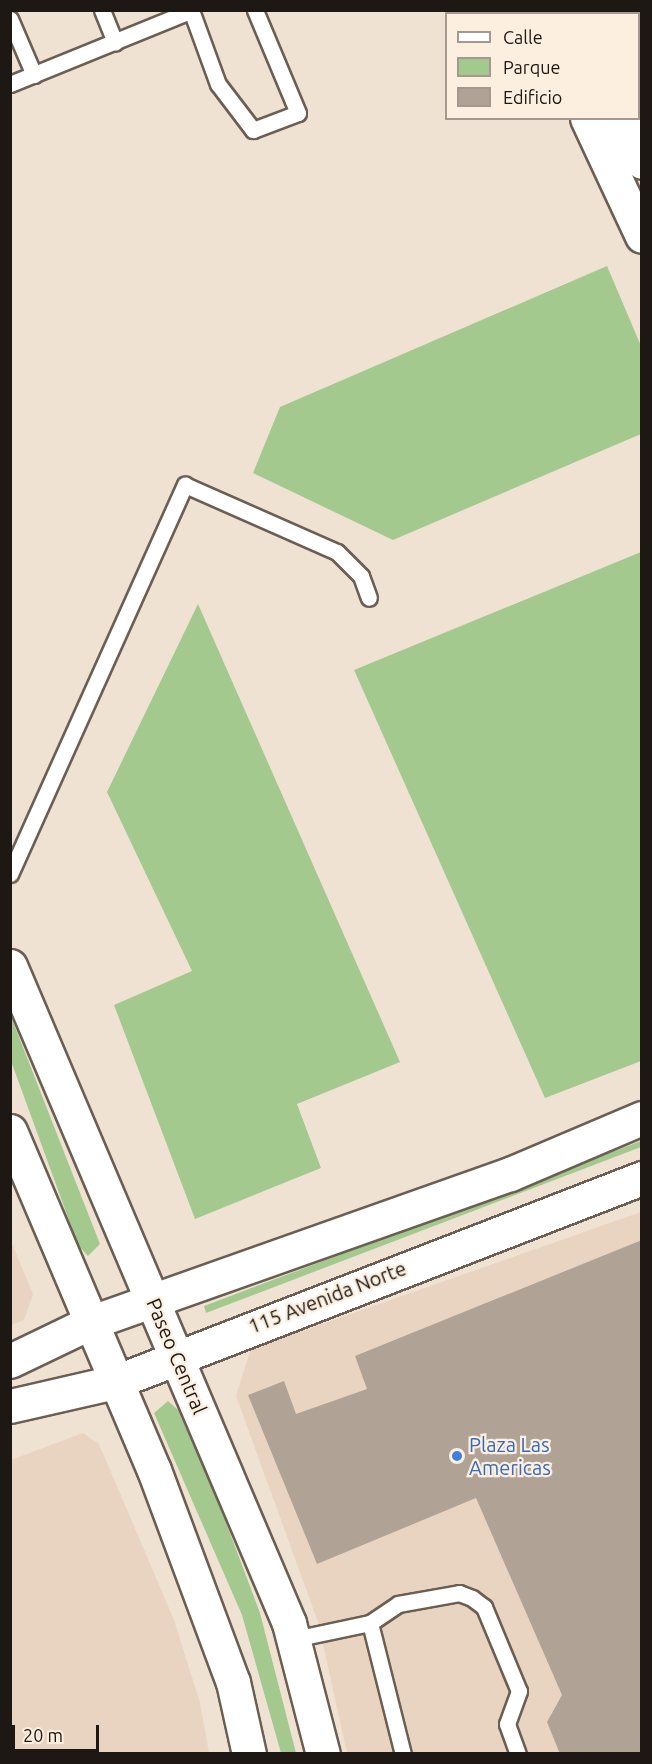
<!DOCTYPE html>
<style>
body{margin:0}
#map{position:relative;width:652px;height:1764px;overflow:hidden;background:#f0e2d3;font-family:Ubuntu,sans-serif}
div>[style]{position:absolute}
.built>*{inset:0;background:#e8d4c0}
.green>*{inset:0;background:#a4c98e}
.building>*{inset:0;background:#b0a396}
.roads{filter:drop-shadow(2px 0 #6b5f53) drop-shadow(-2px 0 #6b5f53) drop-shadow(0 2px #6b5f53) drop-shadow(0 -2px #6b5f53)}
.service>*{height:15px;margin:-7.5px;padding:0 7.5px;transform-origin:7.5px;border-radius:7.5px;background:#fff}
.secondary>*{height:33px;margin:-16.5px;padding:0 16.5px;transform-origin:16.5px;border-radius:16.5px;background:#fff}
.primary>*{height:33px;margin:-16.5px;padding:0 16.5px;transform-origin:16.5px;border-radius:16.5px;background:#fff}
.dots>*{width:16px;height:16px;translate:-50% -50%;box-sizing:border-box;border:3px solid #fdefe0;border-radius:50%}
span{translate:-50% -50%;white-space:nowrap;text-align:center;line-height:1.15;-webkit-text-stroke:4.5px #fdefe0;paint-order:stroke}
.street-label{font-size:20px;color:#1d1813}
.shop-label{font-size:20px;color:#366cbe}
.left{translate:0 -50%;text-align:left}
.frame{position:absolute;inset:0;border:12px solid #1d1813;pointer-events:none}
.legend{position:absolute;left:445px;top:12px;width:195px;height:108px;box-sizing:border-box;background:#fdefe0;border:2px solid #a3998e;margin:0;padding:8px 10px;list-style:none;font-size:18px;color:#1d1813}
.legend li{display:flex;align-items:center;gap:12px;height:30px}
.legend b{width:30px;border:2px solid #a3998e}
.scale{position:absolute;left:12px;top:1725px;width:87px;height:27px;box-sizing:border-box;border:3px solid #1d1813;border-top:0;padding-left:8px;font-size:18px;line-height:21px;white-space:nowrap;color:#1d1813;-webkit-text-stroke:4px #fdefe0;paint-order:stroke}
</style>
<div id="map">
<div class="built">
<div style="clip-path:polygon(641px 1212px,641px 1753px,347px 1753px,318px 1622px,236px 1396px,251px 1349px)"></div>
<div style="clip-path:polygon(10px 1239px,33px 1294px,24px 1320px,11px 1325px)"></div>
<div style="clip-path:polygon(83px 1433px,99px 1444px,174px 1620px,200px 1703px,209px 1753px,11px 1753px,11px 1460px)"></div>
</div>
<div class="green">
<div style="clip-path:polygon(607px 266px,641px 346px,641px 434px,393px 540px,253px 473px,280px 407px)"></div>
<div style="clip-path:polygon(641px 552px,641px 1061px,545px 1098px,354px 670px)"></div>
<div style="clip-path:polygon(198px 604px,400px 1062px,297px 1104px,321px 1168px,195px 1219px,114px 1005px,192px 971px,107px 792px)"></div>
<div style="clip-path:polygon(10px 1014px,100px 1244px,88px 1256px,78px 1245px,11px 1061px)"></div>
<div style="clip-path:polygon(641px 1141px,641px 1147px,206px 1313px,204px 1306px)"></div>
<div style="clip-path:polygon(168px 1401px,178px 1410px,216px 1496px,260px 1613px,296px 1753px,281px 1753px,242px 1615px,154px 1413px)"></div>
</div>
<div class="building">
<div style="clip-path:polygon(642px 1240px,642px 1754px,560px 1754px,547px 1722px,562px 1695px,476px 1498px,317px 1564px,248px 1395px,284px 1381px,296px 1414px,367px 1389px,355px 1356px)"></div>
</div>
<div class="roads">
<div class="service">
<div style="left:102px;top:10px;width:35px;rotate:68deg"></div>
<div style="left:191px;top:10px;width:79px;rotate:70deg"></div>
<div style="left:218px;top:84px;width:58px;rotate:52.7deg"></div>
<div style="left:253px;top:130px;width:48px;rotate:-20.7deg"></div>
<div style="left:298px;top:113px;width:112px;rotate:-112.7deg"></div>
<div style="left:10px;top:19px;width:61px;rotate:66.8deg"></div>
<div style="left:10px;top:84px;width:196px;rotate:-22.1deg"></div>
<div style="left:10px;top:874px;width:427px;rotate:-65.8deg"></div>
<div style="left:185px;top:485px;width:166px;rotate:23.8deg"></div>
<div style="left:337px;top:552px;width:34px;rotate:45deg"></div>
<div style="left:361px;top:576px;width:23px;rotate:70deg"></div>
<div style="left:370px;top:1623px;width:135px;rotate:75.9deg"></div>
<div style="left:294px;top:1639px;width:78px;rotate:-11.9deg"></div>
<div style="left:370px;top:1623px;width:34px;rotate:-34deg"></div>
<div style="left:398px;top:1604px;width:62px;rotate:-10.2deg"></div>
<div style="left:459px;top:1593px;width:14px;rotate:21deg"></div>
<div style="left:472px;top:1598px;width:15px;rotate:37deg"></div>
<div style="left:484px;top:1607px;width:91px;rotate:67.4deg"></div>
<div style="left:519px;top:1691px;width:35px;rotate:110deg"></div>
<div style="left:507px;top:1724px;width:32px;rotate:70deg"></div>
</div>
<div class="secondary">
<div style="left:538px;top:10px;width:4px;rotate:76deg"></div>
<div style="left:572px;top:10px;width:4px;rotate:76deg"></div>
<div style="left:587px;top:118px;width:130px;rotate:65deg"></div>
<div style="left:622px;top:118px;width:48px;rotate:65.6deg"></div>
<div style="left:10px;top:966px;width:714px;rotate:66.99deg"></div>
<div style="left:289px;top:1623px;width:135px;rotate:75.5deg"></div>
<div style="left:10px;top:1131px;width:368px;rotate:67deg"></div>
<div style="left:154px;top:1470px;width:226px;rotate:69.6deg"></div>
<div style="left:233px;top:1682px;width:74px;rotate:77.5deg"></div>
</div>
<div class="primary">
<div style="left:10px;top:1361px;width:88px;rotate:-25.7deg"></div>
<div style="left:89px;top:1323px;width:447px;rotate:-19.5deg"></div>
<div style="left:510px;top:1174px;width:143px;rotate:-23deg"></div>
<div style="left:10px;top:1406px;width:108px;rotate:-12.9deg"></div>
<div style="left:115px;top:1382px;width:565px;rotate:-21.16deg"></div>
</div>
</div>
<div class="dots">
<div style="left:457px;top:1456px;background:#3f7fe0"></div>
</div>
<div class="street-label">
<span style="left:327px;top:1297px;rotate:-21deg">115 Avenida Norte</span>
<span style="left:177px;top:1356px;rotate:67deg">Paseo Central</span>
</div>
<div class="shop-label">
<span class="left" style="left:469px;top:1456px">Plaza Las<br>Americas</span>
</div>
<div class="frame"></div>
<ul class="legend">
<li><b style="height:8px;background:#fff"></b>Calle</li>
<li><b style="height:16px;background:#a4c98e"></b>Parque</li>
<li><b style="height:16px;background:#b0a396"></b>Edificio</li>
</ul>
<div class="scale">20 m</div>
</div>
